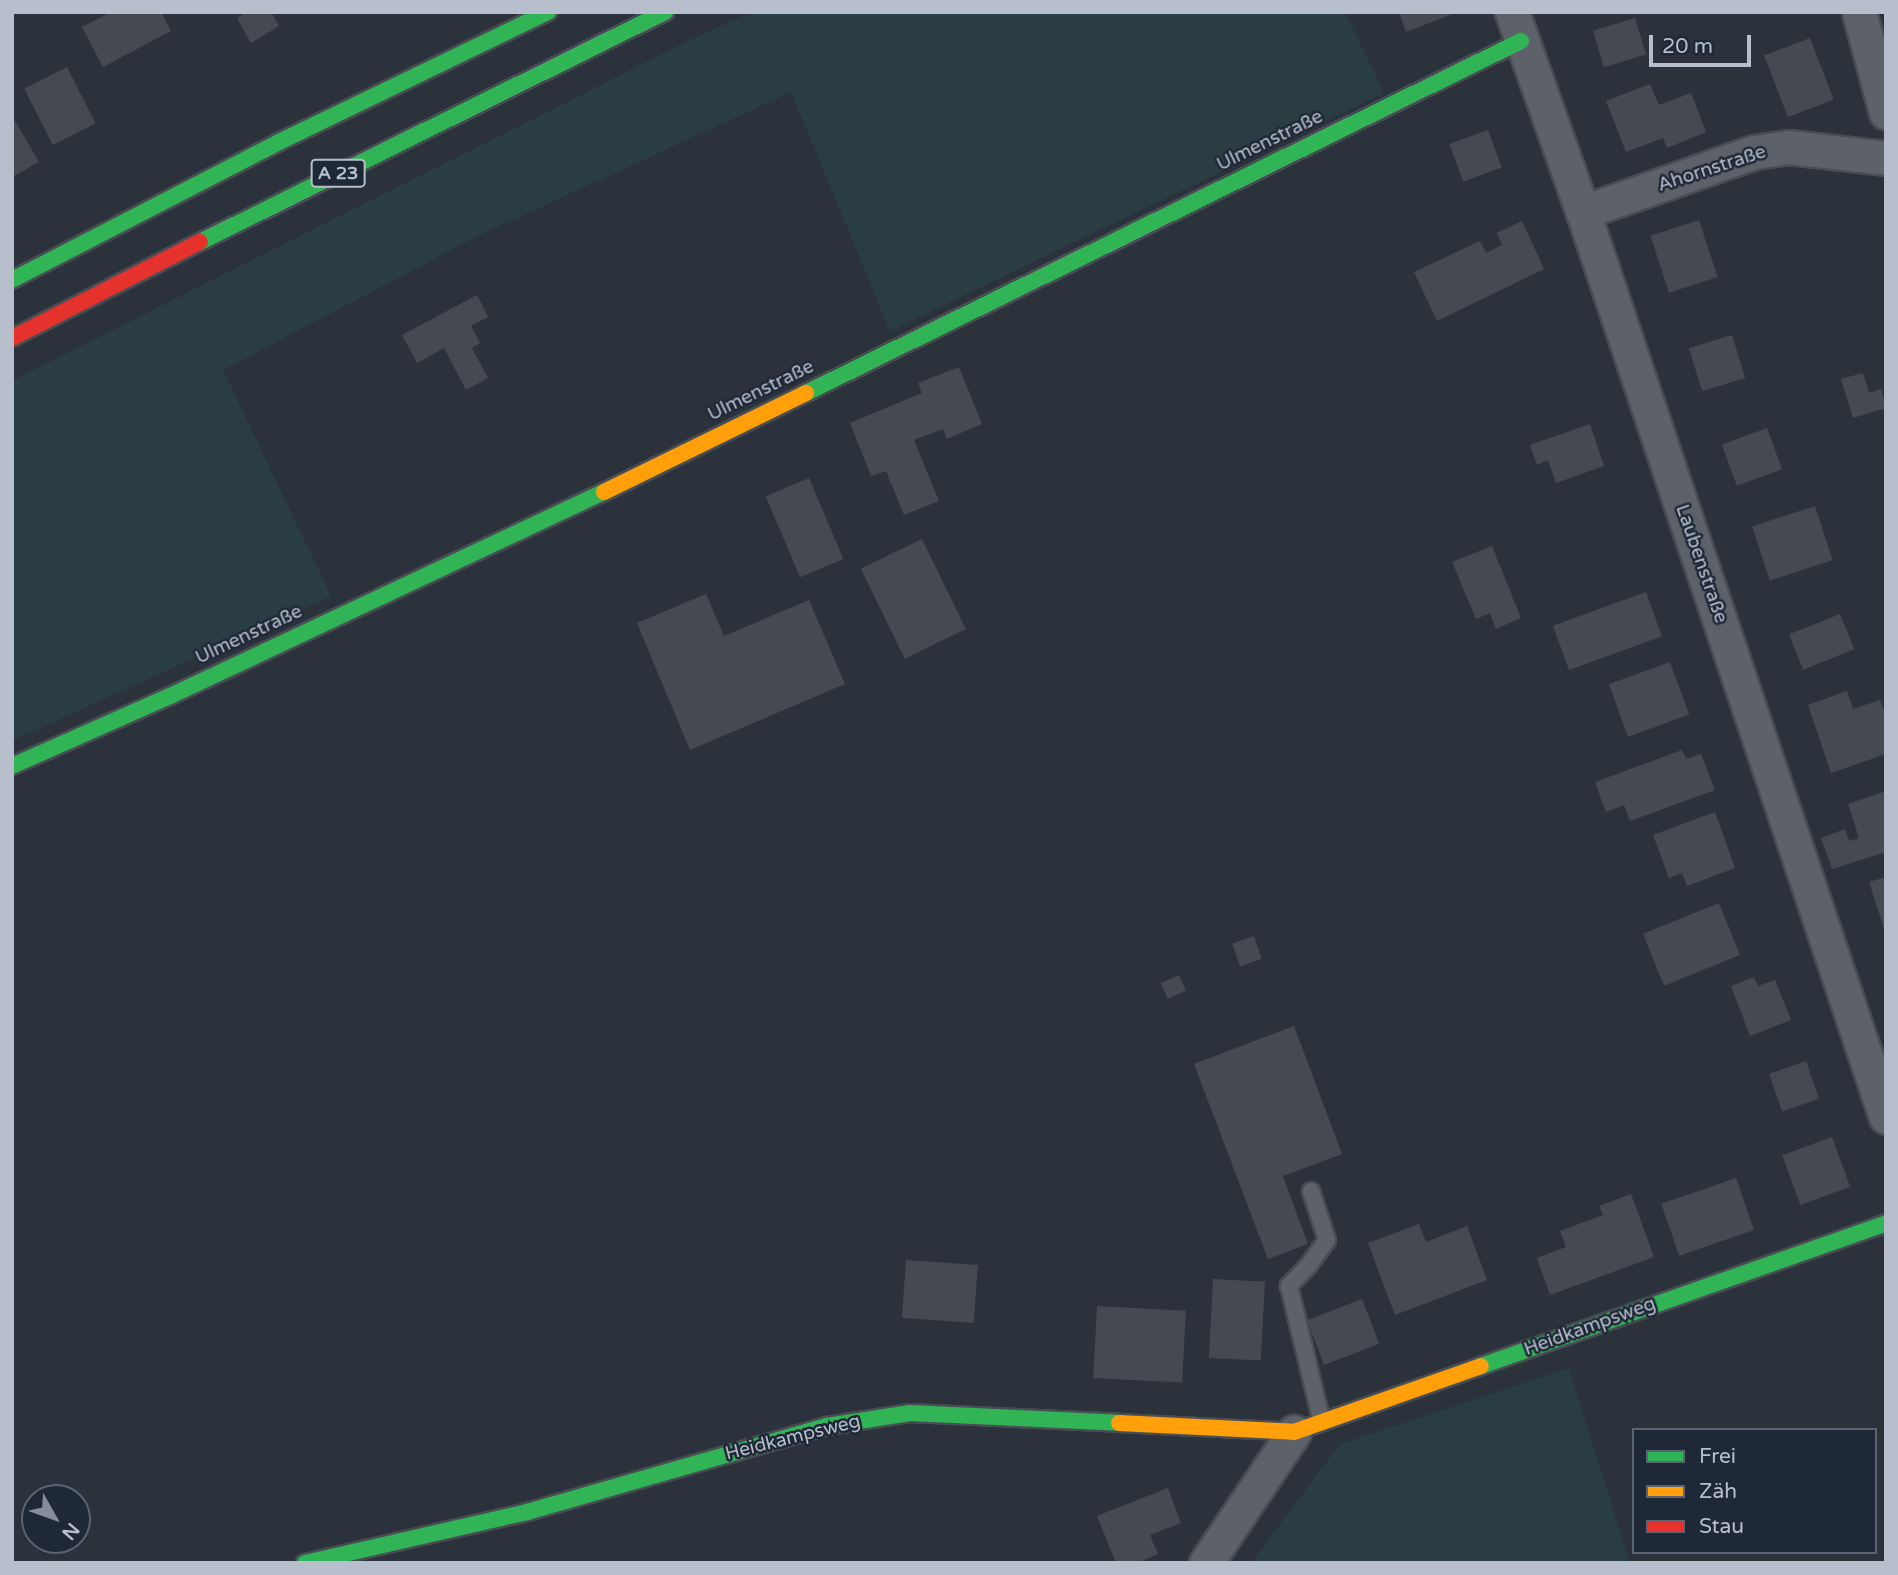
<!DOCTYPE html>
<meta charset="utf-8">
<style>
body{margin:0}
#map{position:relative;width:1898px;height:1575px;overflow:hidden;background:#2c323c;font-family:"Varela Round",sans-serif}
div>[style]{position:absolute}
.green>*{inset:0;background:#293d42}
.building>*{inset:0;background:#454a52;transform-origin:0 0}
.roads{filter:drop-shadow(2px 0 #484d54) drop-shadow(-2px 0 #484d54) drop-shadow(0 2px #484d54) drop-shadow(0 -2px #484d54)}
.lane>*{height:16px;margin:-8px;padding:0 8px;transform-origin:8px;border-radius:8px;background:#5d6169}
.street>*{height:33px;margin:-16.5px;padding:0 16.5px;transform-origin:16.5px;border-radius:16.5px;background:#5d6169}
.fast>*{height:16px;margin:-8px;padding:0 8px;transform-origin:8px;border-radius:8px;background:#30b455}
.slow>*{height:16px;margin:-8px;padding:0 8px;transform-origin:8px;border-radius:8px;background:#ff9f0a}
.jam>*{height:16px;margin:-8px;padding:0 8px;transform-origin:8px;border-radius:8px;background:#e5322d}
span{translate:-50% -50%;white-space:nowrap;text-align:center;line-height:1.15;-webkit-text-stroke:5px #1f2837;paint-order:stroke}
.shield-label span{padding:2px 5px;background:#1f2837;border:2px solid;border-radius:5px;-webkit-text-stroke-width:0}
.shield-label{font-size:18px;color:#b7becc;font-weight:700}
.street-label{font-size:19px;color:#b7becc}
.frame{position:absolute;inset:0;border:14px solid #b7becc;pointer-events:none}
.legend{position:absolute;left:1632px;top:1428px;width:245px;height:126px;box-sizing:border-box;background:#1f2837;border:2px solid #5c6473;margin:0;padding:9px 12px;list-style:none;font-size:21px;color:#b7becc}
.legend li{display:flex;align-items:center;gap:14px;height:35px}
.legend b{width:35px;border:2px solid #5c6473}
.north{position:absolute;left:21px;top:1484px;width:70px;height:70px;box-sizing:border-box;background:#1f2837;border:2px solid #5c6473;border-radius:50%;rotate:130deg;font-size:19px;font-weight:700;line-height:28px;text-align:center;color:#b7becc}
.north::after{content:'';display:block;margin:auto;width:24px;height:32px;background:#868d9a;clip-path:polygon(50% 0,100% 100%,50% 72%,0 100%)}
.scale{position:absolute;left:1649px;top:35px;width:102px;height:32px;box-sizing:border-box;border:4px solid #b7becc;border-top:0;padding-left:9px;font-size:21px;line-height:24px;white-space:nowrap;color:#b7becc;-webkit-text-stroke:5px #1f2837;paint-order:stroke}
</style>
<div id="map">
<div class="green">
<div style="clip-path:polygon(752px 12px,1345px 12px,1384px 93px,890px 331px,791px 92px,476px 237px,223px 370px,331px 596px,12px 741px,12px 381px,690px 40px)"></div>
<div style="clip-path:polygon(1569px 1368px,1630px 1563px,1251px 1563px,1340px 1444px)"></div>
</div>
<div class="building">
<div style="clip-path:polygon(111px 12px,161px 12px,171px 31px,103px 67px,82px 27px)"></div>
<div style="clip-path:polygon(246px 12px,271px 12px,279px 26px,251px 43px,237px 18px)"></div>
<div style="clip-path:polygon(1399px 12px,1458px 12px,1406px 32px)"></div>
<div style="left:1635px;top:18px;width:38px;height:44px;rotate:73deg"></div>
<div style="left:1810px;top:38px;width:66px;height:49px;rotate:69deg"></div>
<div style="left:67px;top:67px;width:63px;height:48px;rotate:63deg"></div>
<div style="clip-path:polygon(1650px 84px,1659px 105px,1691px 93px,1706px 132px,1667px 148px,1663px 138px,1626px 152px,1606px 101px)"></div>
<div style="clip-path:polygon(12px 116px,39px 162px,12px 177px)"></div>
<div style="left:1488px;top:130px;width:40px;height:41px;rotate:70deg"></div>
<div style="left:1699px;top:220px;width:60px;height:51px;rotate:72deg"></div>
<div style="clip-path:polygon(1522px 221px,1544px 269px,1437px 321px,1414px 272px,1480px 241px,1486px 253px,1502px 245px,1497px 233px)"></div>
<div style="clip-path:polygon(477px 295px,488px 317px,471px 326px,480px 343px,472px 348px,488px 378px,466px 390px,444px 348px,417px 363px,402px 335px)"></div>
<div style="left:1732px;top:335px;width:45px;height:45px;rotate:73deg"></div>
<div style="clip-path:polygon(959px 367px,982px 424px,947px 439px,943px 429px,914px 440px,939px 501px,904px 515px,886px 471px,871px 476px,850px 423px,922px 393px,918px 383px)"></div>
<div style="clip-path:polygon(1863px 373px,1869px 393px,1881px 389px,1886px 408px,1853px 418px,1841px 379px)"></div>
<div style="clip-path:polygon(1590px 424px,1604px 466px,1556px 483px,1548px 460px,1537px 465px,1530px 445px)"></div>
<div style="left:1767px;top:428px;width:44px;height:48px;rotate:70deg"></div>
<div style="left:809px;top:478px;width:88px;height:47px;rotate:67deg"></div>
<div style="left:1815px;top:506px;width:57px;height:66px;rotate:72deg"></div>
<div style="left:922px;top:539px;width:100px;height:68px;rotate:64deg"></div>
<div style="clip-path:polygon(1492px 546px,1521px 618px,1496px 629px,1490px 613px,1476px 619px,1452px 562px)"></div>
<div style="left:1646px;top:592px;width:47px;height:99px;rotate:70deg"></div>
<div style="clip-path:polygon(706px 594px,724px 636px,809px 600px,845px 684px,690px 750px,637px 623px)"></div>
<div style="left:1840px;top:614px;width:38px;height:55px;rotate:68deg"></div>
<div style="left:1670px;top:662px;width:56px;height:65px;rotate:70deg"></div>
<div style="clip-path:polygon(1847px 691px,1853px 709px,1880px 700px,1886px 716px,1886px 754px,1831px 773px,1808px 705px)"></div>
<div style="clip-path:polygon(1682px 750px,1686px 759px,1701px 754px,1715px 790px,1630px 821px,1624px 805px,1606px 812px,1595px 782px)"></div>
<div style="clip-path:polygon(1886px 791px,1886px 852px,1832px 869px,1821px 838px,1845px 829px,1849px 841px,1859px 838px,1848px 804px)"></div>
<div style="clip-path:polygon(1715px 812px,1735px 868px,1687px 886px,1682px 873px,1669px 878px,1653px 835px)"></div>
<div style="clip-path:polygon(1886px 877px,1886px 932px,1885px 932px,1869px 882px)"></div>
<div style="left:1719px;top:903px;width:56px;height:82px;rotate:68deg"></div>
<div style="left:1254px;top:936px;width:24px;height:23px;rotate:71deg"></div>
<div style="left:1179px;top:975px;width:17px;height:20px;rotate:66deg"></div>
<div style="clip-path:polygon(1754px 977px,1758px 986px,1775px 980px,1791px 1020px,1750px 1036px,1731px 986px)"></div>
<div style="clip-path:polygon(1294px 1026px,1342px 1154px,1283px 1176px,1308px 1244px,1268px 1259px,1194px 1064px)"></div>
<div style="left:1806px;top:1061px;width:40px;height:39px;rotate:71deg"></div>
<div style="left:1832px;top:1137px;width:53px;height:53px;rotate:70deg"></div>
<div style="left:1736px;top:1178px;width:55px;height:79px;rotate:71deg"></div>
<div style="clip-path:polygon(1631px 1194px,1654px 1257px,1550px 1295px,1537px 1258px,1566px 1247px,1560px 1231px,1603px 1215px,1599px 1206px)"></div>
<div style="clip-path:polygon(1419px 1224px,1426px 1242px,1467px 1226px,1487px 1280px,1395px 1315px,1368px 1243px)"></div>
<div style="left:906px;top:1260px;width:72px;height:58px;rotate:4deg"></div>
<div style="left:1213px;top:1279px;width:52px;height:79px;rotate:3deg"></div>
<div style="left:1362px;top:1299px;width:48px;height:59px;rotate:69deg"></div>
<div style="left:1097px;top:1306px;width:89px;height:72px;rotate:3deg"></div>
<div style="clip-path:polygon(1168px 1488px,1181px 1523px,1150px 1535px,1158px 1554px,1137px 1563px,1116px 1563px,1097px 1516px)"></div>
</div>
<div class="roads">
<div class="lane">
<div style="left:1311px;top:1191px;width:52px;rotate:71.9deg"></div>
<div style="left:1327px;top:1240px;width:32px;rotate:126deg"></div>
<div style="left:1308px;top:1266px;width:28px;rotate:134deg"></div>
<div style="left:1289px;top:1286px;width:140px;rotate:76.4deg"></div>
</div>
<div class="street">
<div style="left:1512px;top:12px;width:212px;rotate:70.5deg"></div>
<div style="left:1583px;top:212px;width:954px;rotate:71.49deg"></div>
<div style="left:1859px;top:12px;width:104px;rotate:74.9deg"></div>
<div style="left:1583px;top:212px;width:181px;rotate:-19.3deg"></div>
<div style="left:1754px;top:152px;width:35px;rotate:-8deg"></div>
<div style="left:1789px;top:147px;width:98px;rotate:6.5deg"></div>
<div style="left:1206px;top:1563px;width:158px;rotate:-56.1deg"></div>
</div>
<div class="fast">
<div style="left:200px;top:242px;width:519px;rotate:-26.32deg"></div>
<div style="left:12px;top:280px;width:301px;rotate:-27.3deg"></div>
<div style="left:279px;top:142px;width:299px;rotate:-25.8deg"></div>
<div style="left:806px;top:393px;width:797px;rotate:-26.21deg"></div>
<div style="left:12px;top:766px;width:173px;rotate:-23.9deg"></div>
<div style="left:170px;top:696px;width:480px;rotate:-25.2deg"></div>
<div style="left:1481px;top:1366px;width:430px;rotate:-19.4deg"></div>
<div style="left:305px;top:1563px;width:228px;rotate:-12.9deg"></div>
<div style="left:527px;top:1512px;width:312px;rotate:-16deg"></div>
<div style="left:827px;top:1426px;width:84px;rotate:-8.9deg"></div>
<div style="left:910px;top:1413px;width:209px;rotate:2.7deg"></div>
</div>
<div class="slow">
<div style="left:604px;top:492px;width:225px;rotate:-26.1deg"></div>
<div style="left:1119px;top:1423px;width:175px;rotate:2.9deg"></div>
<div style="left:1294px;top:1432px;width:198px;rotate:-19.4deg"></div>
</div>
<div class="jam">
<div style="left:12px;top:338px;width:211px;rotate:-27.1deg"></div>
</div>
</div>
<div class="shield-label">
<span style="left:338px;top:173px">A 23</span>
</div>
<div class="street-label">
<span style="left:1270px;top:141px;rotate:-26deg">Ulmenstraße</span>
<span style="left:1712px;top:169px;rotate:-18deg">Ahornstraße</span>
<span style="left:761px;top:391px;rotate:-26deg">Ulmenstraße</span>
<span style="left:1701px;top:564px;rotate:71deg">Laubenstraße</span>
<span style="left:249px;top:635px;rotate:-25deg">Ulmenstraße</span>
<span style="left:1590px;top:1327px;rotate:-20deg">Heidkampsweg</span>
<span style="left:793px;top:1438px;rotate:-14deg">Heidkampsweg</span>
</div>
<div class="frame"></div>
<ul class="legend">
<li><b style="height:9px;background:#30b455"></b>Frei</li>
<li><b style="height:9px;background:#ff9f0a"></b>Zäh</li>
<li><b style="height:9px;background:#e5322d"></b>Stau</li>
</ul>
<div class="north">N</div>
<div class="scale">20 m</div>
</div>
